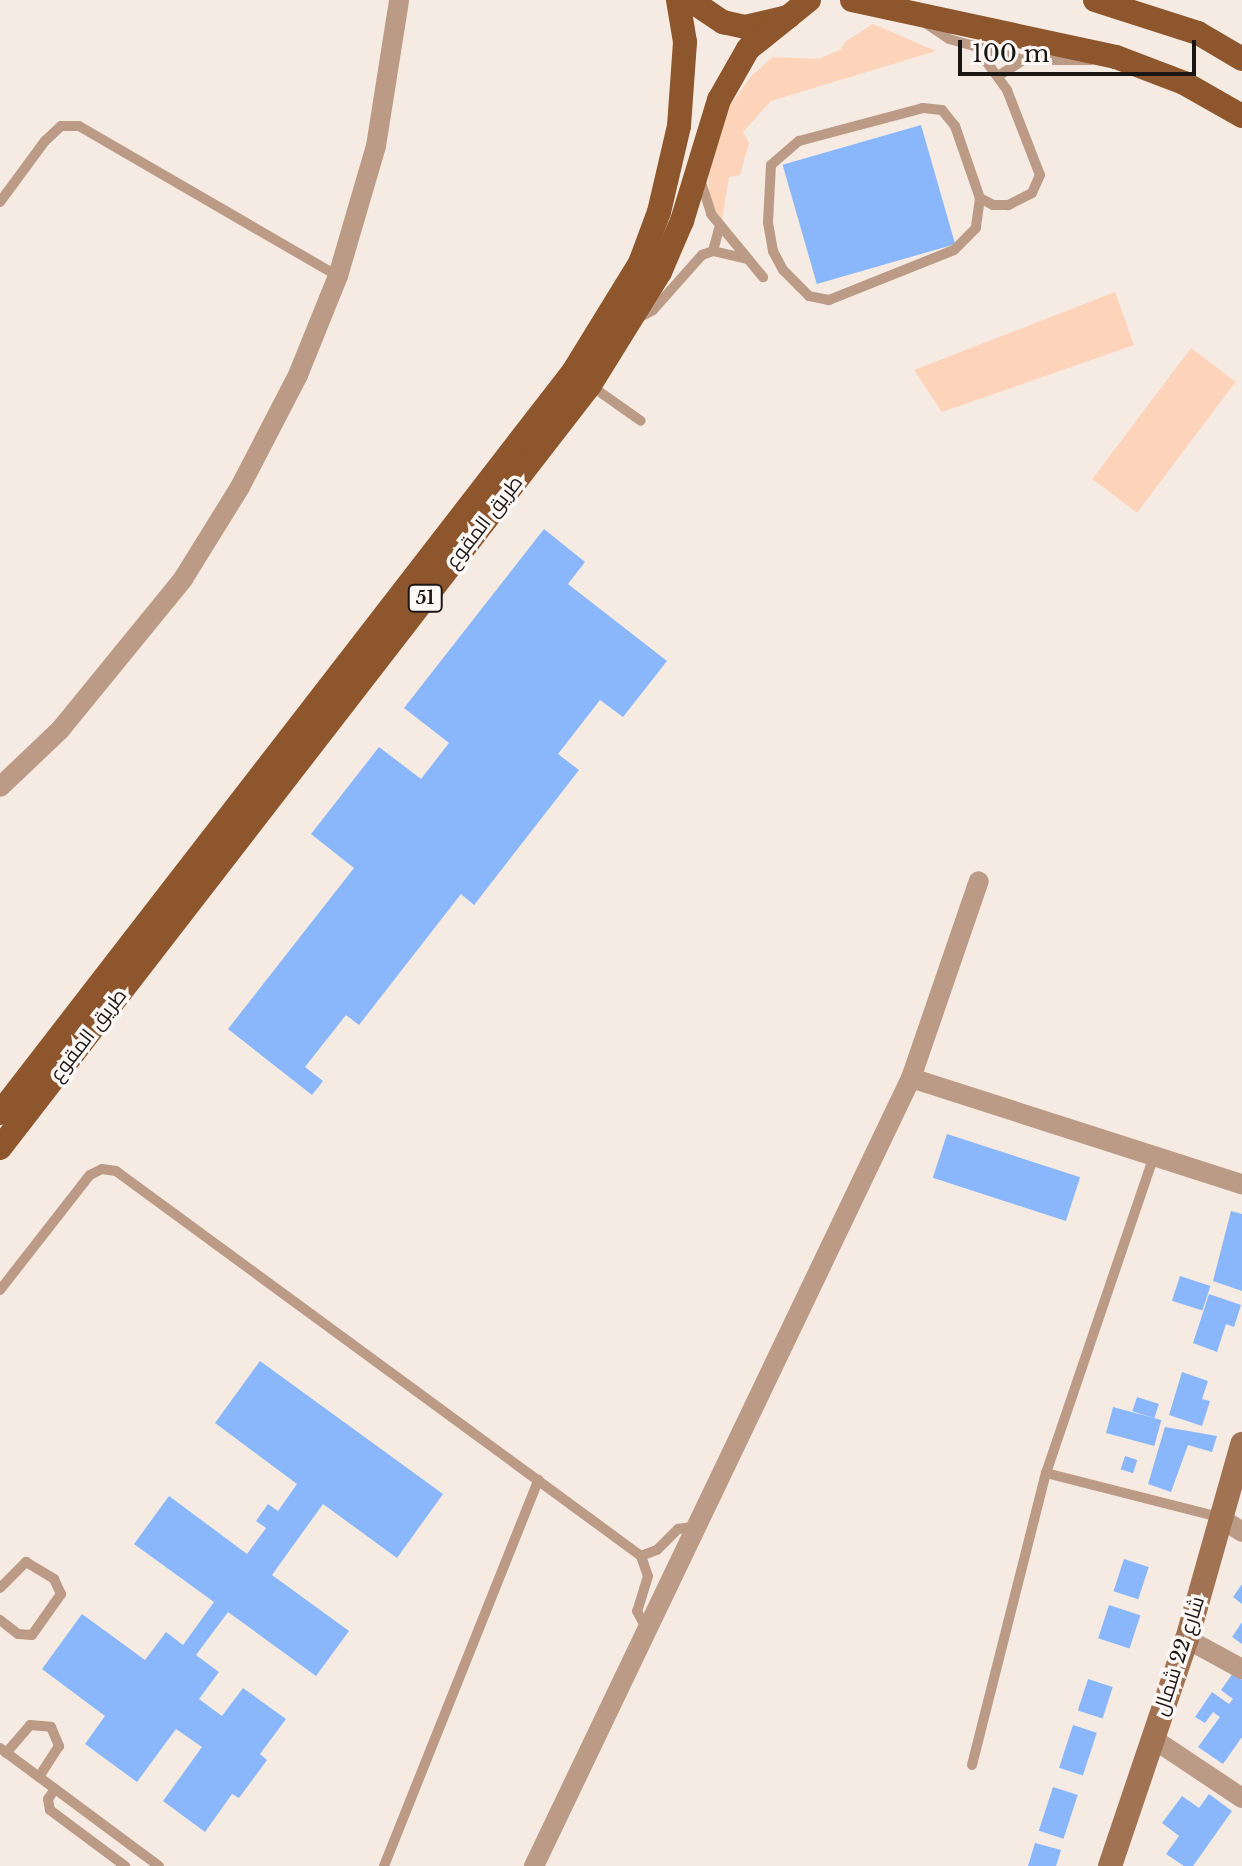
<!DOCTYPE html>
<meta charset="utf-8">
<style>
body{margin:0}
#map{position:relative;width:1242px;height:1866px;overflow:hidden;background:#f6ebe3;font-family:"Libre Baskerville",Cairo,serif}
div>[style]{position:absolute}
.green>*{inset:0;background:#fdd4b9;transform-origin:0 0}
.building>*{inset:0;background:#8ab7fc;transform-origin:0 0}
.lane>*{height:10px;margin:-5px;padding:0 5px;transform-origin:5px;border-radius:5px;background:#bc9b86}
.street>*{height:20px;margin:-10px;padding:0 10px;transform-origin:10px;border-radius:10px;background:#bc9b86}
.secondary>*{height:24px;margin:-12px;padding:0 12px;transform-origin:12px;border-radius:12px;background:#a27353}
.primary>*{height:24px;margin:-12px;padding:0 12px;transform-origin:12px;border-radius:12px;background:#8e562c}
span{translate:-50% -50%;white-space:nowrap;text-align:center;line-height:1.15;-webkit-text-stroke:7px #fef9f6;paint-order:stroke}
.shield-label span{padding:2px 6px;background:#fef9f6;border:2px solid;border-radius:6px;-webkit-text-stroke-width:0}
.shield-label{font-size:18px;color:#1a1614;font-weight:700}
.street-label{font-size:20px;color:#1a1614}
.scale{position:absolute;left:958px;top:40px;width:238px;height:36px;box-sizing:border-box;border:4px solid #1a1614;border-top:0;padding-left:10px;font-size:24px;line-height:28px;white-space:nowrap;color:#1a1614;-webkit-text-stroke:6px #fef9f6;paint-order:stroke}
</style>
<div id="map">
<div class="green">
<div style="clip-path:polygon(873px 24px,936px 51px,771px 101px,743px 132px,749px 143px,740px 175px,729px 177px,722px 220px,710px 208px,708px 177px,728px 109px,751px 76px,773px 57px,818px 59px,840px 50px,846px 41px)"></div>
<div style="clip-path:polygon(1115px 292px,1134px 345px,942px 412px,914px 370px)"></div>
<div style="left:1191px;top:348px;width:56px;height:164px;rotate:37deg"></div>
</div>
<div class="building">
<div style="left:921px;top:125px;width:124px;height:144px;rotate:74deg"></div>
<div style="clip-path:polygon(544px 529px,585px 562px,568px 584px,667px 661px,623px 717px,600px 700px,558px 754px,579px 770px,474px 905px,461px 894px,359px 1025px,346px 1015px,305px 1067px,323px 1081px,312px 1095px,228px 1029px,354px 868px,311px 834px,379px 747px,421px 779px,449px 743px,404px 708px)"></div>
<div style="left:947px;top:1134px;width:140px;height:46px;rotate:18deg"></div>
<div style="clip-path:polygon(1231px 1211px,1242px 1214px,1242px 1291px,1213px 1281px)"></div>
<div style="left:1180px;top:1276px;width:32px;height:26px;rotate:18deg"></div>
<div style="clip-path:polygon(1209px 1294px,1241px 1305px,1234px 1327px,1226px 1324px,1217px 1352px,1193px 1343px)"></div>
<div style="clip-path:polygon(260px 1361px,443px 1494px,397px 1558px,323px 1504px,272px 1575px,349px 1631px,316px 1676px,228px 1612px,196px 1655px,219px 1672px,199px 1699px,222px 1716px,243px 1688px,286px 1719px,260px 1754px,267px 1760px,239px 1798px,232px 1794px,205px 1832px,163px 1801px,202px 1747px,176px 1729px,137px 1782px,85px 1744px,105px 1716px,42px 1669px,82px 1614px,145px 1660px,166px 1632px,183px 1645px,214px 1602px,134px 1544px,169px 1496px,247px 1554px,266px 1528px,256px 1521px,268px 1504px,278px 1511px,297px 1484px,215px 1423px)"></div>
<div style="clip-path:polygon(1182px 1372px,1208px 1381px,1202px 1399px,1210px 1401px,1202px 1426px,1169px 1415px)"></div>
<div style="left:1137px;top:1397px;width:23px;height:15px;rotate:18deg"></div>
<div style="left:1113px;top:1407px;width:50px;height:27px;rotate:15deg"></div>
<div style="clip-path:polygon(1165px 1427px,1217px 1436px,1212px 1452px,1188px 1445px,1171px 1492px,1148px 1484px)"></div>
<div style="left:1125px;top:1456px;width:13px;height:14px;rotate:18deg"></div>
<div style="left:1124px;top:1559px;width:26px;height:34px;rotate:18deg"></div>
<div style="clip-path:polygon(1242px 1584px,1242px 1604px,1233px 1597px)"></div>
<div style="left:1109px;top:1605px;width:33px;height:35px;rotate:18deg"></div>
<div style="clip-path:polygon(1242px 1622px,1242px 1644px,1232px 1637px)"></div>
<div style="clip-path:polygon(1233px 1673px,1242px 1680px,1242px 1737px,1223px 1764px,1198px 1747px,1220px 1717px,1213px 1712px,1205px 1723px,1195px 1717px,1212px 1692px,1229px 1704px,1233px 1699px,1221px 1690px)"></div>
<div style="left:1088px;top:1679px;width:26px;height:33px;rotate:18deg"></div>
<div style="left:1073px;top:1725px;width:25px;height:45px;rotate:18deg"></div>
<div style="left:1053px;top:1787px;width:26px;height:46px;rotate:18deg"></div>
<div style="clip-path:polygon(1209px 1794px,1232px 1811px,1193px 1866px,1184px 1866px,1166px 1854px,1179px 1836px,1162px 1823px,1182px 1796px,1199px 1808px)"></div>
<div style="clip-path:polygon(1035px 1843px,1061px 1850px,1056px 1866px,1028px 1866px)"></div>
</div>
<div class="lane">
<div style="left:924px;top:22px;width:30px;rotate:34deg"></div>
<div style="left:949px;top:39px;width:78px;rotate:15.6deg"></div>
<div style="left:978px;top:50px;width:49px;rotate:54.1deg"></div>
<div style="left:1007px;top:90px;width:91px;rotate:68.8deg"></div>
<div style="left:1040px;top:175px;width:20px;rotate:114deg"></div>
<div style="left:1032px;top:193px;width:27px;rotate:153deg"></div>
<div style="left:1008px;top:205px;width:15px;rotate:180deg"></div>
<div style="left:993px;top:205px;width:15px;rotate:-152deg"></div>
<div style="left:998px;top:76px;width:31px;rotate:-32deg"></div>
<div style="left:1024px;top:60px;width:67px"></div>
<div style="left:923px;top:108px;width:19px;rotate:6deg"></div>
<div style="left:942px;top:110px;width:21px;rotate:51deg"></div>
<div style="left:955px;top:126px;width:76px;rotate:70.9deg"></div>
<div style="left:980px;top:198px;width:30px;rotate:98deg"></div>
<div style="left:976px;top:228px;width:31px;rotate:135deg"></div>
<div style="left:954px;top:250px;width:135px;rotate:158.2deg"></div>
<div style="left:829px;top:300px;width:20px;rotate:-169deg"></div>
<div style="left:809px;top:296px;width:37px;rotate:-135deg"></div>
<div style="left:783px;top:270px;width:21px;rotate:-118deg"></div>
<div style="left:773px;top:251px;width:29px;rotate:-100deg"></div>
<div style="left:768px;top:222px;width:57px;rotate:-87deg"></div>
<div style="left:771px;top:165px;width:37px;rotate:-41deg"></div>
<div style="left:799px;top:141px;width:128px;rotate:-14.9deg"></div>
<div style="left:699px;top:176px;width:40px;rotate:72deg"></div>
<div style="left:711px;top:214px;width:82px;rotate:50.5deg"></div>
<div style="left:0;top:202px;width:76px;rotate:-53.6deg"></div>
<div style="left:45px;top:141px;width:22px;rotate:-43deg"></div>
<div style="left:61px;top:126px;width:18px"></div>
<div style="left:79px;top:126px;width:299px;rotate:30.1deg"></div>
<div style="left:713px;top:251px;width:27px;rotate:-75deg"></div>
<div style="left:638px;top:318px;width:17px;rotate:-28deg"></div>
<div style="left:653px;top:310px;width:74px;rotate:-48.3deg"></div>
<div style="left:702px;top:255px;width:12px;rotate:-20deg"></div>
<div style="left:713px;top:251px;width:36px;rotate:13deg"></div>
<div style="left:590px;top:385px;width:62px;rotate:35.2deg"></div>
<div style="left:0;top:1290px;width:146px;rotate:-52deg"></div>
<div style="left:90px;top:1175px;width:13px;rotate:-27deg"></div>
<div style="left:102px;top:1169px;width:14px;rotate:8deg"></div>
<div style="left:116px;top:1171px;width:651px;rotate:36.25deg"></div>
<div style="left:641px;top:1556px;width:21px;rotate:71deg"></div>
<div style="left:648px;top:1576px;width:37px;rotate:107deg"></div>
<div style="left:637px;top:1611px;width:21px;rotate:62deg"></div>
<div style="left:1046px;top:1473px;width:179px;rotate:14.3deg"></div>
<div style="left:641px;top:1556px;width:17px;rotate:-21deg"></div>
<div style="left:657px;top:1550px;width:30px;rotate:-45deg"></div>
<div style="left:678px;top:1529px;width:18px;rotate:-9deg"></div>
<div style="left:0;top:1588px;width:37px;rotate:-45deg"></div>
<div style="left:26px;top:1562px;width:33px;rotate:31deg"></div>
<div style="left:54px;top:1579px;width:17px;rotate:65deg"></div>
<div style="left:61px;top:1594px;width:50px;rotate:125.3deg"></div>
<div style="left:32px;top:1635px;width:14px;rotate:-176deg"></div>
<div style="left:18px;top:1634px;width:23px;rotate:-142deg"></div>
<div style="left:0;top:1748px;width:198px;rotate:36.6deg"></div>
<div style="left:6px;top:1753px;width:37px;rotate:-49deg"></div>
<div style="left:30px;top:1725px;width:21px;rotate:5deg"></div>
<div style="left:51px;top:1727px;width:21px;rotate:67deg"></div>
<div style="left:59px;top:1746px;width:37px;rotate:123deg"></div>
<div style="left:972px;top:1765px;width:301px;rotate:-75.8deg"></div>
<div style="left:1046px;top:1473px;width:335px;rotate:-71.2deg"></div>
<div style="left:55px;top:1789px;width:12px;rotate:125deg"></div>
<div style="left:48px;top:1799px;width:11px;rotate:80deg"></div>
<div style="left:50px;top:1810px;width:94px;rotate:36.7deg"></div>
<div style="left:384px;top:1866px;width:416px;rotate:-68.2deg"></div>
</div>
<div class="street">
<div style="left:0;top:787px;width:83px;rotate:-43.5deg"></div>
<div style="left:60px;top:730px;width:195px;rotate:-50.8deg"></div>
<div style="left:183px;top:579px;width:108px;rotate:-58.2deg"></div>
<div style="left:240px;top:487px;width:126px;rotate:-62.6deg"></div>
<div style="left:298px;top:375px;width:107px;rotate:-68deg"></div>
<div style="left:338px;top:276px;width:135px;rotate:-73.7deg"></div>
<div style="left:376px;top:146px;width:148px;rotate:-81deg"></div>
<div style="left:911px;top:1078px;width:348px;rotate:17.8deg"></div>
<div style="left:1219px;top:1517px;width:27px;rotate:33deg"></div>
<div style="left:1187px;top:1639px;width:63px;rotate:28.6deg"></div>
<div style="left:1152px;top:1738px;width:108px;rotate:33.7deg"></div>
<div style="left:534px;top:1866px;width:874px;rotate:-64.43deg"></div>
<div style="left:911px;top:1078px;width:208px;rotate:-71deg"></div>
</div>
<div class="secondary">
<div style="left:1110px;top:1866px;width:240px;rotate:-71.3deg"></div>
<div style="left:1187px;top:1639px;width:203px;rotate:-74.2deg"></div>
</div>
<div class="primary">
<div style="left:690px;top:0;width:40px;rotate:34deg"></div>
<div style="left:723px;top:22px;width:23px;rotate:13deg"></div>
<div style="left:745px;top:27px;width:44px;rotate:-13.1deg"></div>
<div style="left:788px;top:17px;width:27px;rotate:-39deg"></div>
<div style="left:852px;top:0;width:270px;rotate:12.2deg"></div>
<div style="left:1116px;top:57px;width:73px;rotate:20.9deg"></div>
<div style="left:1184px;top:83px;width:67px;rotate:29.6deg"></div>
<div style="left:1095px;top:0;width:108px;rotate:17.8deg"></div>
<div style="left:1198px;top:33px;width:51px;rotate:30.6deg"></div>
<div style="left:0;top:1113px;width:937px;rotate:-52.29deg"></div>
<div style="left:573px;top:372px;width:128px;rotate:-58.4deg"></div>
<div style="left:640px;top:263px;width:54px;rotate:-69.6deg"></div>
<div style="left:659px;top:212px;width:88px;rotate:-76.9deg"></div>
<div style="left:679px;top:126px;width:84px;rotate:-85.9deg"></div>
<div style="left:685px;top:42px;width:43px;rotate:-99.5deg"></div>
<div style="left:0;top:1148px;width:965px;rotate:-52.29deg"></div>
<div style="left:590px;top:385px;width:133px;rotate:-58.2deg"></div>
<div style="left:660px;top:272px;width:56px;rotate:-66.7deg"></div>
<div style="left:682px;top:221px;width:127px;rotate:-73deg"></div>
<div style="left:719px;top:100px;width:59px;rotate:-60.4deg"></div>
<div style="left:748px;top:49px;width:51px;rotate:-38.7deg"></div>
</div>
<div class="shield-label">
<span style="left:425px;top:598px">51</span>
</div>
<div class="street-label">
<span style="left:484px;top:522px;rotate:-52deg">طريق المقوع</span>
<span style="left:88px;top:1035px;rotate:-52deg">طريق المقوع</span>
<span style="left:1179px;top:1656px;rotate:-72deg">شارع 22 شمال</span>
</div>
<div class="scale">100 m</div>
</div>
